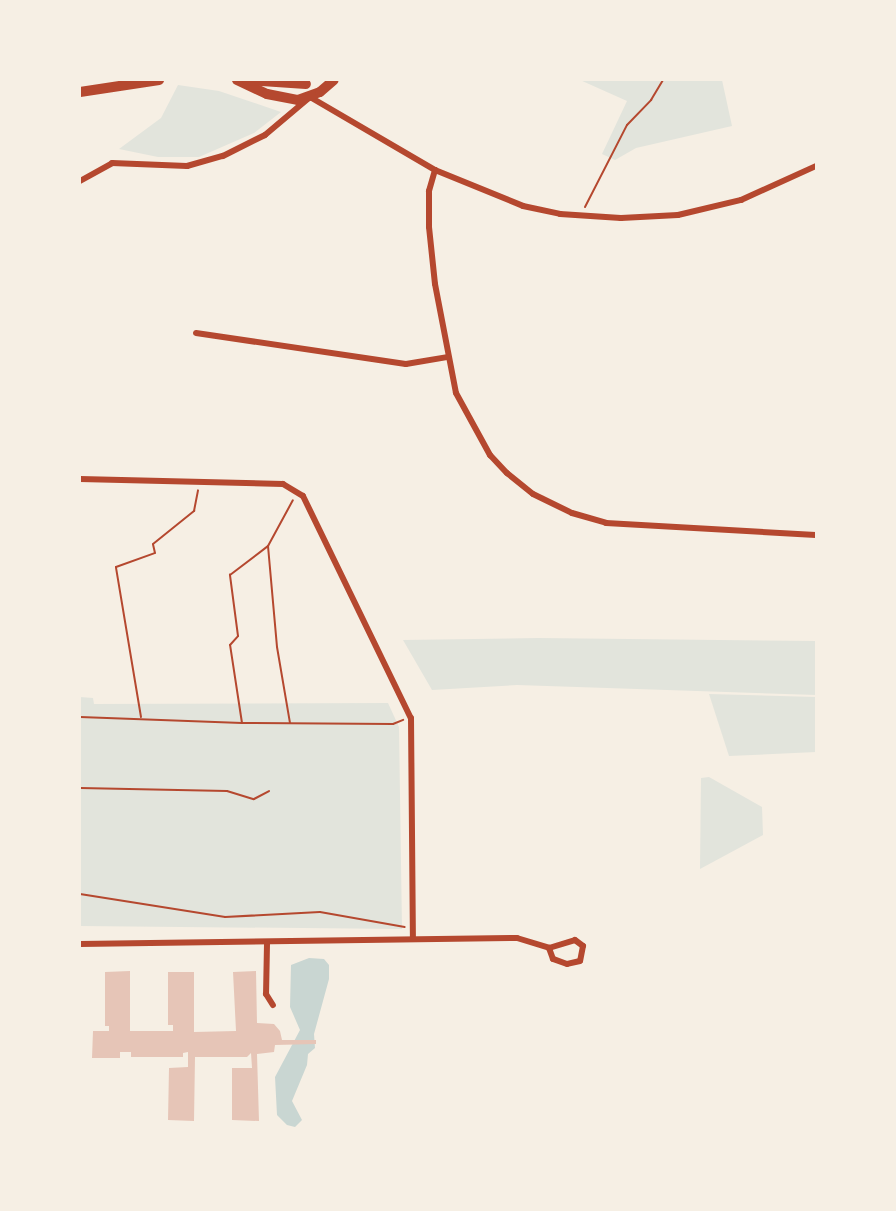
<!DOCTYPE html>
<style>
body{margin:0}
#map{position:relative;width:896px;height:1211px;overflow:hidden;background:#f6efe4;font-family:Mulish,sans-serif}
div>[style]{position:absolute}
.green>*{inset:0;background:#e2e4dc}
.water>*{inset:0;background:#c9d6d2}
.building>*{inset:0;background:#e6c5b7}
.path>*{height:2px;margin:-1px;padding:0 1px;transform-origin:1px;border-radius:1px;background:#b5482f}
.minor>*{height:6px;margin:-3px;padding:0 3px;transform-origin:3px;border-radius:3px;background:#b5482f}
.secondary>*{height:10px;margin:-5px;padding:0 5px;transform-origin:5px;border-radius:5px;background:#b5482f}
span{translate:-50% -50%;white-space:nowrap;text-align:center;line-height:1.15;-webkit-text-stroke:6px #f6efe4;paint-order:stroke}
.frame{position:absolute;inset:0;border:81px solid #f6efe4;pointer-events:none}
</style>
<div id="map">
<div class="green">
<div style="clip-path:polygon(580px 80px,722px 80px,732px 126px,636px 148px,615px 160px,602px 154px,627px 101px)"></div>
<div style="clip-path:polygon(178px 85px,219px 91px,281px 112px,254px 133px,199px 157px,158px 157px,119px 149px,161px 118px)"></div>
<div style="clip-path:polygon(538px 638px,816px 641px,816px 695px,517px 685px,432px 690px,403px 640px)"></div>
<div style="clip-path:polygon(709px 694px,816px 697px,816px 752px,729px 756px)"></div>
<div style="clip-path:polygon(80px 697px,93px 698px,94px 704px,388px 703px,399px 727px,402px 929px,80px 926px)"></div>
<div style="clip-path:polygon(709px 777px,762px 807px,763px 835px,700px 869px,701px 778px)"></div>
</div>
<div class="water">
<div style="clip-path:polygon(309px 958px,324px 959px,329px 965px,329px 979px,314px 1034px,315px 1048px,308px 1054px,307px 1065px,292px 1101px,302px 1120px,295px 1127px,287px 1125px,277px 1115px,275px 1077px,300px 1030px,290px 1007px,291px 965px)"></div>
</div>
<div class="building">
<div style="clip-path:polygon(130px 971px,130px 1031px,173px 1031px,173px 1025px,168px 1025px,168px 972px,194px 972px,194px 1032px,236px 1031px,233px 972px,256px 971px,257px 1023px,274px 1024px,280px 1031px,282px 1040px,316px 1040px,316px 1044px,275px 1045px,274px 1052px,257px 1054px,259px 1121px,232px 1120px,232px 1068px,252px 1068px,251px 1053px,247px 1057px,195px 1057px,194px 1121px,168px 1120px,169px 1068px,188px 1067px,188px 1052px,183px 1053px,183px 1057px,131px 1057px,131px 1052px,120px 1052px,120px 1058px,92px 1058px,93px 1031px,109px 1031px,109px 1026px,105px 1026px,105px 972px)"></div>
</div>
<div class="path">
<div style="left:585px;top:207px;width:92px;rotate:-62.9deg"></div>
<div style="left:627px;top:125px;width:35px;rotate:-46deg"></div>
<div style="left:651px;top:100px;width:23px;rotate:-59deg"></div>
<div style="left:268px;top:546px;width:101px;rotate:84.9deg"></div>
<div style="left:277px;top:647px;width:77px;rotate:80.3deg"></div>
<div style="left:80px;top:717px;width:162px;rotate:2.1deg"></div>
<div style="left:242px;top:723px;width:151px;rotate:0.4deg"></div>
<div style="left:393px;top:724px;width:11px;rotate:-22deg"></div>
<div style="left:141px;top:717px;width:152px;rotate:-99.5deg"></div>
<div style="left:116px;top:567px;width:41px;rotate:-19.7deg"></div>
<div style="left:155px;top:553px;width:9px;rotate:-103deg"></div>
<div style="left:153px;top:544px;width:53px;rotate:-38.8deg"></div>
<div style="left:194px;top:511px;width:21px;rotate:-79deg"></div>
<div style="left:242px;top:723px;width:79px;rotate:-98.7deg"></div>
<div style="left:230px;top:645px;width:12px;rotate:-48deg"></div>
<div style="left:238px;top:636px;width:62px;rotate:-97.5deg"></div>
<div style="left:230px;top:575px;width:48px;rotate:-37.3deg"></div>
<div style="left:268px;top:546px;width:52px;rotate:-61.5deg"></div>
<div style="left:80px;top:788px;width:147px;rotate:1.2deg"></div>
<div style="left:227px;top:791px;width:28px;rotate:17deg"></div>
<div style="left:254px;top:799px;width:17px;rotate:-28deg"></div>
<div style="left:80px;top:894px;width:147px;rotate:9deg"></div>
<div style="left:225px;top:917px;width:95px;rotate:-3deg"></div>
<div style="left:320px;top:912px;width:86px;rotate:10deg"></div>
</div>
<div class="minor">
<div style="left:435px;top:170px;width:22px;rotate:106deg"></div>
<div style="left:429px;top:191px;width:36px;rotate:90deg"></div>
<div style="left:429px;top:227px;width:57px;rotate:84deg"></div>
<div style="left:435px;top:284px;width:111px;rotate:79.1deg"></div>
<div style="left:456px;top:393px;width:71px;rotate:61.3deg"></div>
<div style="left:490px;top:455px;width:25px;rotate:47deg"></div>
<div style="left:507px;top:473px;width:33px;rotate:39deg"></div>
<div style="left:533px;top:494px;width:43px;rotate:26deg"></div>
<div style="left:572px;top:513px;width:35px;rotate:16deg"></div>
<div style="left:606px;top:523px;width:210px;rotate:3.3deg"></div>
<div style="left:80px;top:181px;width:37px;rotate:-29deg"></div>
<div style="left:112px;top:163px;width:75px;rotate:2.3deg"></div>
<div style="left:187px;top:166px;width:37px;rotate:-16deg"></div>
<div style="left:223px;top:156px;width:47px;rotate:-26.6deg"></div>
<div style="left:265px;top:135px;width:59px;rotate:-40.2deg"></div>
<div style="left:310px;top:97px;width:145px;rotate:30.3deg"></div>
<div style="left:435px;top:170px;width:95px;rotate:22.2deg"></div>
<div style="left:523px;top:206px;width:38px;rotate:12deg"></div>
<div style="left:560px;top:214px;width:61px;rotate:3.8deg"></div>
<div style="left:621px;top:218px;width:57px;rotate:-3deg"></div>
<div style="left:678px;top:215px;width:65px;rotate:-13.4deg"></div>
<div style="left:741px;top:200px;width:82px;rotate:-24.4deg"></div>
<div style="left:196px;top:333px;width:212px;rotate:8.4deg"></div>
<div style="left:406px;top:364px;width:43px;rotate:-9.5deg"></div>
<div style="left:80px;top:479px;width:203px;rotate:1.4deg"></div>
<div style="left:283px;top:484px;width:23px;rotate:31deg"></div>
<div style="left:303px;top:496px;width:247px;rotate:64.1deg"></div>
<div style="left:411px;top:718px;width:221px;rotate:89.5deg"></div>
<div style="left:575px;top:940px;width:10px;rotate:37deg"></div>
<div style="left:583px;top:946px;width:15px;rotate:101deg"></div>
<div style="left:580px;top:961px;width:13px;rotate:167deg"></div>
<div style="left:567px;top:964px;width:15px;rotate:-160deg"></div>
<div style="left:553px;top:959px;width:12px;rotate:-110deg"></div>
<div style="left:549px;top:948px;width:27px;rotate:-17deg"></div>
<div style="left:80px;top:944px;width:437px;rotate:-0.8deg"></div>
<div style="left:517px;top:938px;width:34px;rotate:17deg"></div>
<div style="left:267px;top:944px;width:50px;rotate:91.1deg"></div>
<div style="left:266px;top:994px;width:13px;rotate:58deg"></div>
</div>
<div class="secondary">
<div style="left:237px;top:80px;width:33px;rotate:25deg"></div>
<div style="left:267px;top:94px;width:32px;rotate:11deg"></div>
<div style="left:298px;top:100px;width:23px;rotate:-20deg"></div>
<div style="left:320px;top:92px;width:18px;rotate:-41deg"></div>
<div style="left:247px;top:80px;width:59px;rotate:3.9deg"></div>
<div style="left:80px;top:92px;width:80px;rotate:-8.6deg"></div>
</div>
<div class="frame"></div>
</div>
